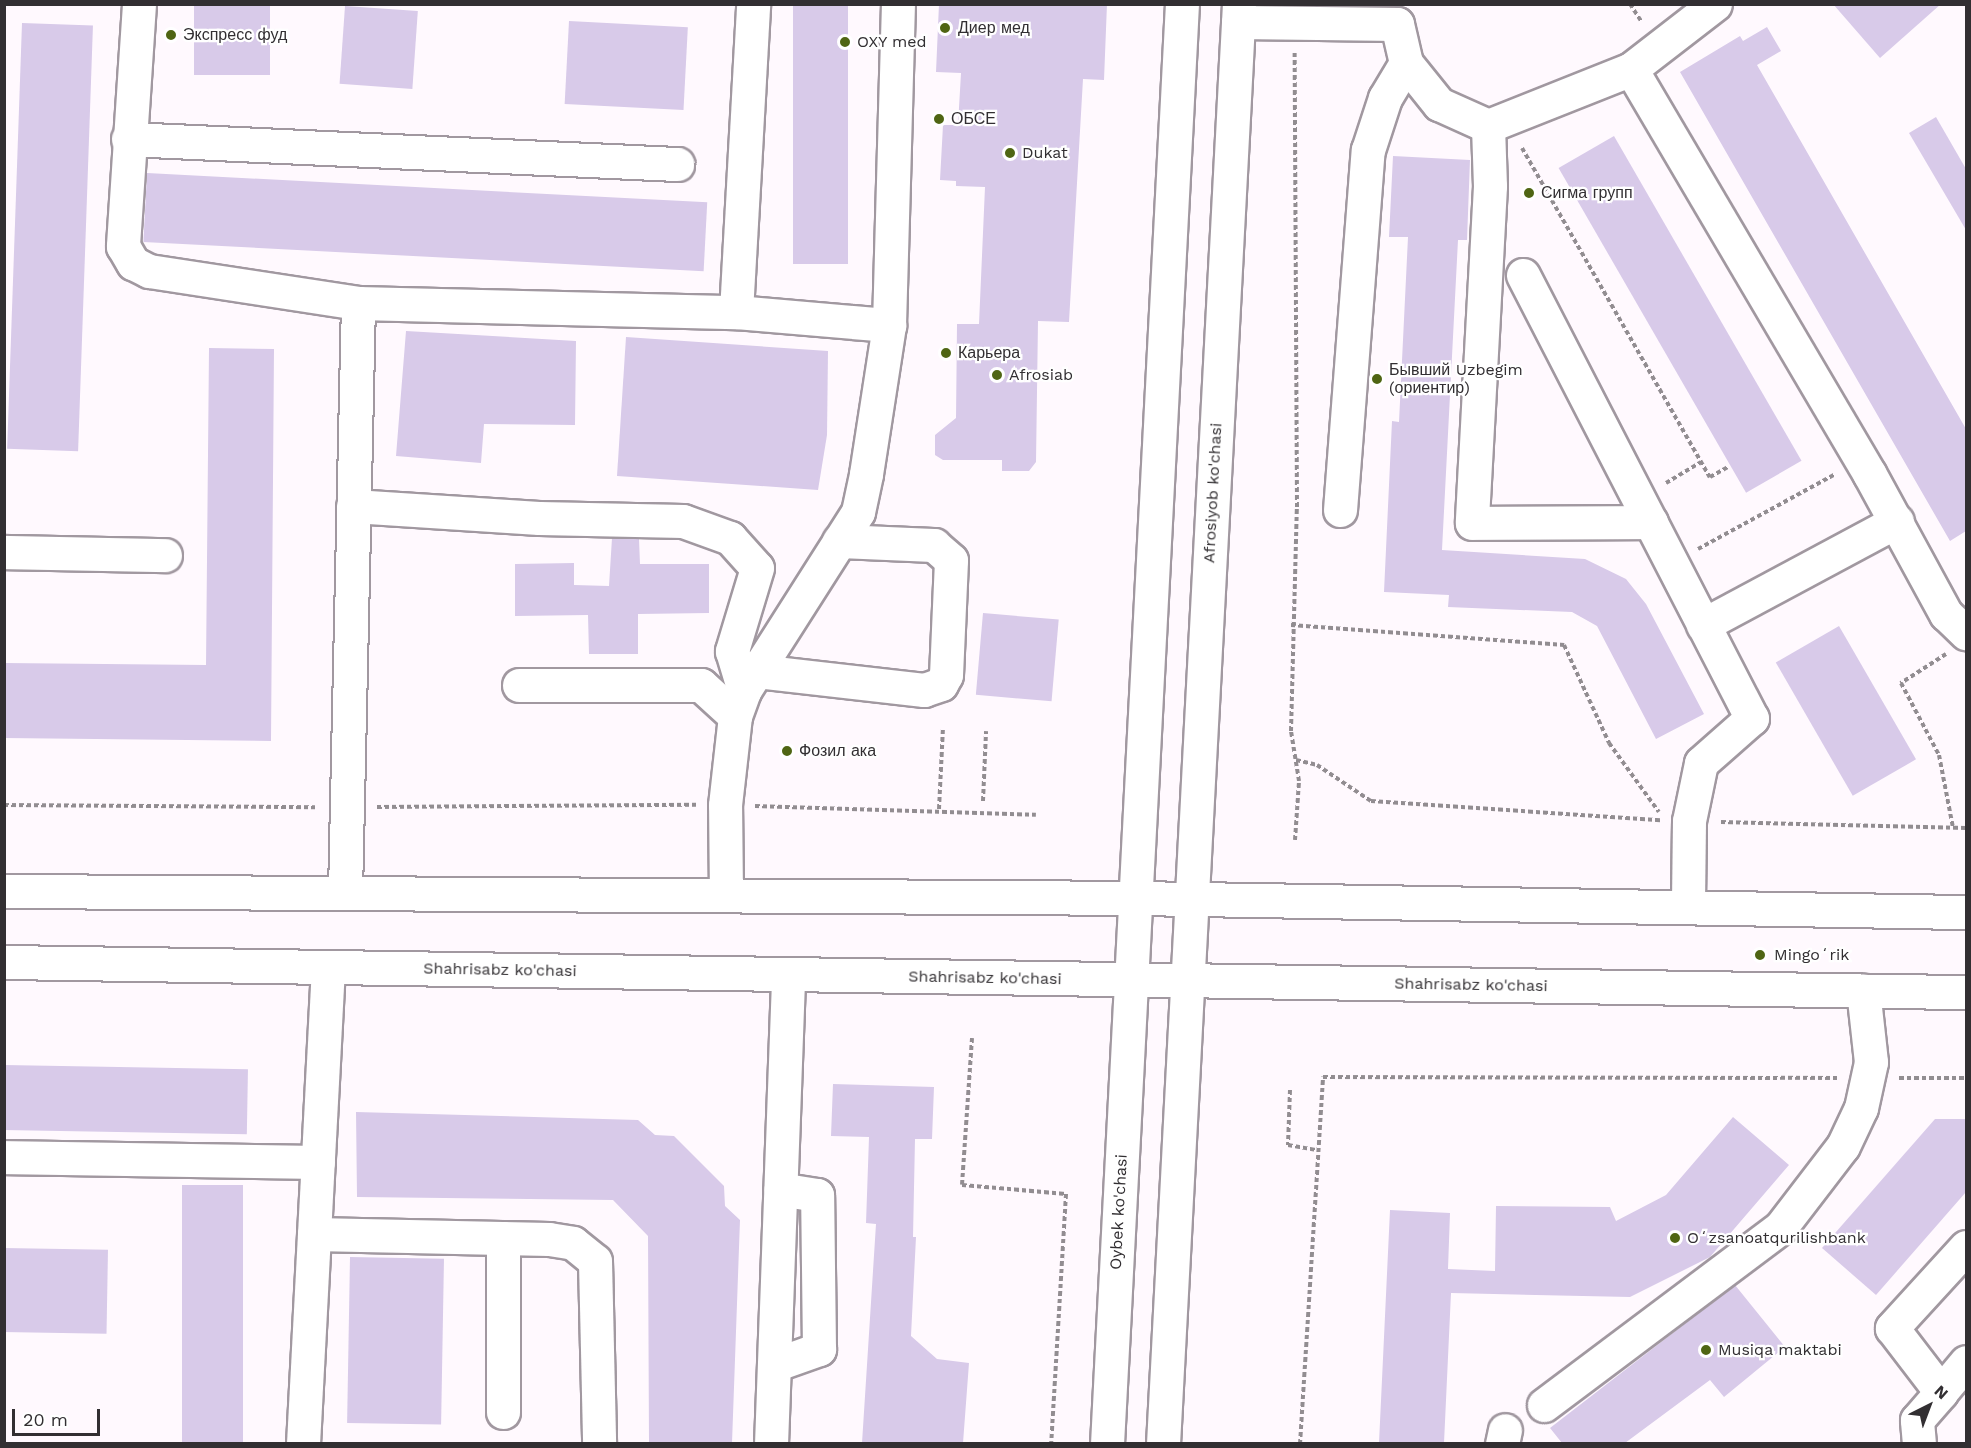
<!DOCTYPE html>
<meta charset="utf-8">
<style>
body{margin:0}
#map{position:relative;width:1971px;height:1448px;overflow:hidden;background:#fff9fe;font-family:"Work Sans",sans-serif}
div>[style]{position:absolute}
.building>*{inset:0;background:#d8cae9;transform-origin:0 0}
.path>*{height:4px;margin-top:-2px;transform-origin:0;background:repeating-linear-gradient(90deg,#928d91 0 4.5px,transparent 0 7.5px)}
.roads{filter:drop-shadow(2px 0 #a198a0) drop-shadow(-2px 0 #a198a0) drop-shadow(0 2px #a198a0) drop-shadow(0 -2px #a198a0)}
.minor>*{height:33px;margin:-16.5px;padding:0 16.5px;transform-origin:16.5px;border-radius:16.5px;background:#fff}
.major>*{height:33px;margin:-16.5px;padding:0 16.5px;transform-origin:16.5px;border-radius:16.5px;background:#fff}
.dots>*{width:16px;height:16px;translate:-50% -50%;box-sizing:border-box;border:3px solid #fff;border-radius:50%}
span{translate:-50% -50%;white-space:nowrap;text-align:center;line-height:1.15;-webkit-text-stroke:4.5px #fff;paint-order:stroke}
.poi-label{font-size:16px;color:#322f32}
.left{translate:0 -50%;text-align:left}
.street-label{font-size:16px;color:#322f32}
.frame{position:absolute;inset:0;border:6px solid #322f32;pointer-events:none}
.north{position:absolute;left:1899px;top:1376px;width:60px;height:60px;-webkit-text-stroke:4px #fff;paint-order:stroke;rotate:42deg;font-size:16px;font-weight:700;line-height:24px;text-align:center;color:#322f32}
.north::after{content:'';display:block;margin:auto;width:21px;height:27px;background:#322f32;clip-path:polygon(50% 0,100% 100%,50% 72%,0 100%)}
.scale{position:absolute;left:12px;top:1409px;width:88px;height:27px;box-sizing:border-box;border:3px solid #322f32;border-top:0;padding-left:8px;font-size:18px;line-height:21px;white-space:nowrap;color:#322f32;-webkit-text-stroke:4px #fff;paint-order:stroke}
</style>
<div id="map">
<div class="building">
<div style="left:194px;top:4px;width:76px;height:71px"></div>
<div style="left:793px;top:4px;width:55px;height:260px"></div>
<div style="clip-path:polygon(939px 4px,1107px 4px,1104px 80px,1083px 79px,1069px 322px,1038px 321px,1036px 462px,1029px 471px,1002px 471px,1002px 460px,943px 460px,935px 455px,935px 435px,956px 418px,957px 324px,979px 324px,985px 187px,956px 186px,956px 181px,940px 180px,943px 125px,958px 125px,961px 73px,936px 72px)"></div>
<div style="clip-path:polygon(1833px 4px,1941px 4px,1880px 58px)"></div>
<div style="left:345px;top:6px;width:73px;height:78px;rotate:4deg"></div>
<div style="left:569px;top:21px;width:119px;height:83px;rotate:3deg"></div>
<div style="left:22px;top:23px;width:71px;height:426px;rotate:2deg"></div>
<div style="clip-path:polygon(1767px 27px,1781px 51px,1757px 65px,1966px 429px,1966px 531px,1950px 541px,1680px 72px,1740px 36px,1743px 41px)"></div>
<div style="clip-path:polygon(1936px 117px,1966px 169px,1966px 230px,1909px 133px)"></div>
<div style="left:1614px;top:136px;width:375px;height:64px;rotate:60deg"></div>
<div style="clip-path:polygon(1393px 156px,1470px 160px,1467px 240px,1458px 240px,1442px 550px,1585px 559px,1626px 579px,1646px 604px,1704px 714px,1656px 739px,1597px 626px,1572px 612px,1448px 607px,1449px 595px,1384px 592px,1392px 421px,1399px 422px,1408px 237px,1389px 237px)"></div>
<div style="left:147px;top:173px;width:561px;height:69px;rotate:3deg"></div>
<div style="clip-path:polygon(406px 331px,576px 341px,575px 425px,484px 424px,481px 463px,396px 456px)"></div>
<div style="clip-path:polygon(626px 337px,828px 351px,827px 435px,818px 490px,617px 476px)"></div>
<div style="clip-path:polygon(209px 348px,274px 349px,271px 741px,4px 738px,4px 663px,206px 665px)"></div>
<div style="clip-path:polygon(612px 538px,639px 539px,640px 564px,709px 564px,709px 613px,638px 614px,638px 654px,589px 654px,588px 615px,515px 616px,515px 564px,574px 563px,574px 585px,609px 586px)"></div>
<div style="left:983px;top:613px;width:76px;height:82px;rotate:5deg"></div>
<div style="left:1839px;top:626px;width:154px;height:73px;rotate:60deg"></div>
<div style="left:4px;top:1065px;width:244px;height:65px;rotate:1deg"></div>
<div style="clip-path:polygon(833px 1084px,934px 1087px,932px 1139px,915px 1139px,913px 1237px,916px 1237px,911px 1336px,937px 1359px,969px 1363px,963px 1443px,862px 1443px,876px 1224px,866px 1223px,869px 1137px,831px 1136px)"></div>
<div style="clip-path:polygon(356px 1112px,638px 1120px,655px 1135px,674px 1136px,724px 1186px,725px 1206px,740px 1220px,732px 1443px,649px 1443px,648px 1236px,613px 1200px,357px 1197px)"></div>
<div style="clip-path:polygon(1733px 1117px,1789px 1165px,1710px 1257px,1630px 1297px,1451px 1293px,1444px 1443px,1379px 1443px,1390px 1210px,1450px 1213px,1448px 1269px,1495px 1271px,1496px 1206px,1610px 1207px,1616px 1221px,1666px 1195px)"></div>
<div style="clip-path:polygon(1935px 1119px,1966px 1119px,1966px 1192px,1876px 1295px,1822px 1248px)"></div>
<div style="left:182px;top:1185px;width:61px;height:258px"></div>
<div style="left:4px;top:1248px;width:104px;height:84px;rotate:1deg"></div>
<div style="left:350px;top:1257px;width:94px;height:166px;rotate:1deg"></div>
<div style="clip-path:polygon(1735px 1285px,1785px 1347px,1724px 1397px,1710px 1380px,1625px 1443px,1562px 1443px,1550px 1428px)"></div>
</div>
<div class="path">
<div style="left:1630px;top:4px;width:20px;rotate:57deg"></div>
<div style="left:1522px;top:148px;width:379px;rotate:60.3deg"></div>
<div style="left:1710px;top:477px;width:21px;rotate:-29deg"></div>
<div style="left:1666px;top:483px;width:41px;rotate:-31deg"></div>
<div style="left:1698px;top:549px;width:155px;rotate:-28.6deg"></div>
<div style="left:1291px;top:625px;width:274px;rotate:4.2deg"></div>
<div style="left:1564px;top:645px;width:108px;rotate:65.3deg"></div>
<div style="left:1609px;top:743px;width:85px;rotate:54.1deg"></div>
<div style="left:1946px;top:654px;width:54px;rotate:147.2deg"></div>
<div style="left:1901px;top:683px;width:81px;rotate:62.2deg"></div>
<div style="left:1939px;top:755px;width:74px;rotate:79.1deg"></div>
<div style="left:1296px;top:760px;width:22px;rotate:13deg"></div>
<div style="left:1317px;top:765px;width:65px;rotate:33.7deg"></div>
<div style="left:1371px;top:801px;width:290px;rotate:3.8deg"></div>
<div style="left:983px;top:801px;width:70px;rotate:-87.5deg"></div>
<div style="left:4px;top:805px;width:311px;rotate:0.4deg"></div>
<div style="left:755px;top:806px;width:281px;rotate:1.8deg"></div>
<div style="left:377px;top:807px;width:319px;rotate:-0.4deg"></div>
<div style="left:939px;top:809px;width:81px;rotate:-87.2deg"></div>
<div style="left:1721px;top:822px;width:245px;rotate:1.4deg"></div>
<div style="left:1295px;top:840px;width:59px;rotate:-86.1deg"></div>
<div style="left:1299px;top:781px;width:51px;rotate:-99.1deg"></div>
<div style="left:1291px;top:731px;width:224px;rotate:-88.5deg"></div>
<div style="left:1297px;top:507px;width:454px;rotate:-90.3deg"></div>
<div style="left:972px;top:1038px;width:147px;rotate:93.9deg"></div>
<div style="left:962px;top:1185px;width:104px;rotate:4.9deg"></div>
<div style="left:1066px;top:1194px;width:250px;rotate:93.4deg"></div>
<div style="left:1899px;top:1078px;width:67px"></div>
<div style="left:1290px;top:1090px;width:55px;rotate:92.1deg"></div>
<div style="left:1288px;top:1145px;width:28px;rotate:10deg"></div>
<div style="left:1300px;top:1444px;width:368px;rotate:-86.4deg"></div>
<div style="left:1323px;top:1077px;width:514px;rotate:0.11deg"></div>
</div>
<div class="roads">
<div class="minor">
<div style="left:139px;top:4px;width:243px;rotate:93.8deg"></div>
<div style="left:123px;top:246px;width:20px;rotate:60deg"></div>
<div style="left:133px;top:263px;width:18px;rotate:27deg"></div>
<div style="left:149px;top:271px;width:211px;rotate:8.7deg"></div>
<div style="left:358px;top:303px;width:378px;rotate:1.4deg"></div>
<div style="left:736px;top:312px;width:154px;rotate:4.9deg"></div>
<div style="left:1238px;top:22px;width:159px;rotate:0.7deg"></div>
<div style="left:1397px;top:24px;width:40px;rotate:77deg"></div>
<div style="left:1406px;top:63px;width:53px;rotate:51.2deg"></div>
<div style="left:1439px;top:104px;width:54px;rotate:24.2deg"></div>
<div style="left:1488px;top:126px;width:154px;rotate:-21.7deg"></div>
<div style="left:1631px;top:69px;width:106px;rotate:-37.7deg"></div>
<div style="left:1631px;top:69px;width:469px;rotate:59.5deg"></div>
<div style="left:1869px;top:473px;width:161px;rotate:61.4deg"></div>
<div style="left:1946px;top:614px;width:28px;rotate:44deg"></div>
<div style="left:1488px;top:126px;width:60px;rotate:88.1deg"></div>
<div style="left:1490px;top:186px;width:337px;rotate:93.1deg"></div>
<div style="left:1472px;top:523px;width:179px;rotate:-0.3deg"></div>
<div style="left:128px;top:139px;width:550px;rotate:2.61deg"></div>
<div style="left:1523px;top:275px;width:499px;rotate:62.7deg"></div>
<div style="left:1752px;top:718px;width:68px;rotate:138.6deg"></div>
<div style="left:1701px;top:763px;width:59px;rotate:101.7deg"></div>
<div style="left:1689px;top:821px;width:85px;rotate:90.7deg"></div>
<div style="left:736px;top:312px;width:308px;rotate:-86.8deg"></div>
<div style="left:353px;top:506px;width:186px;rotate:3.7deg"></div>
<div style="left:539px;top:518px;width:144px;rotate:1.2deg"></div>
<div style="left:683px;top:521px;width:50px;rotate:19.9deg"></div>
<div style="left:730px;top:538px;width:40px;rotate:48deg"></div>
<div style="left:757px;top:568px;width:87px;rotate:106.8deg"></div>
<div style="left:732px;top:651px;width:42px;rotate:73.3deg"></div>
<div style="left:1340px;top:510px;width:361px;rotate:-85.6deg"></div>
<div style="left:1368px;top:150px;width:55px;rotate:-71.9deg"></div>
<div style="left:1385px;top:98px;width:41px;rotate:-59deg"></div>
<div style="left:4px;top:552px;width:161px;rotate:1.1deg"></div>
<div style="left:1703px;top:625px;width:220px;rotate:-28.2deg"></div>
<div style="left:757px;top:671px;width:168px;rotate:6.5deg"></div>
<div style="left:924px;top:690px;width:18px;rotate:-19deg"></div>
<div style="left:941px;top:684px;width:10px;rotate:-61deg"></div>
<div style="left:946px;top:675px;width:115px;rotate:-87.5deg"></div>
<div style="left:951px;top:560px;width:23px;rotate:-139deg"></div>
<div style="left:934px;top:545px;width:95px;rotate:-177.6deg"></div>
<div style="left:519px;top:685px;width:182px"></div>
<div style="left:701px;top:685px;width:46px;rotate:42.4deg"></div>
<div style="left:345px;top:893px;width:590px;rotate:-88.74deg"></div>
<div style="left:726px;top:895px;width:90px;rotate:-90.6deg"></div>
<div style="left:725px;top:805px;width:90px;rotate:-83.6deg"></div>
<div style="left:735px;top:716px;width:27px;rotate:-70deg"></div>
<div style="left:744px;top:691px;width:212px;rotate:-57.5deg"></div>
<div style="left:858px;top:512px;width:39px;rotate:-78deg"></div>
<div style="left:866px;top:474px;width:151px;rotate:-81.2deg"></div>
<div style="left:889px;top:325px;width:321px;rotate:-88.4deg"></div>
<div style="left:4px;top:1157px;width:314px;rotate:0.9deg"></div>
<div style="left:314px;top:1234px;width:235px;rotate:1.2deg"></div>
<div style="left:549px;top:1239px;width:24px;rotate:9deg"></div>
<div style="left:573px;top:1243px;width:28px;rotate:39deg"></div>
<div style="left:595px;top:1261px;width:183px;rotate:88.7deg"></div>
<div style="left:1966px;top:1247px;width:110px;rotate:132.4deg"></div>
<div style="left:1892px;top:1328px;width:81px;rotate:52.6deg"></div>
<div style="left:1941px;top:1392px;width:39px;rotate:-50deg"></div>
<div style="left:774px;top:1365px;width:48px;rotate:-19.6deg"></div>
<div style="left:819px;top:1349px;width:154px;rotate:-90.7deg"></div>
<div style="left:817px;top:1195px;width:37px;rotate:-171deg"></div>
<div style="left:1544px;top:1405px;width:295px;rotate:-36.9deg"></div>
<div style="left:1780px;top:1228px;width:103px;rotate:-52.5deg"></div>
<div style="left:1843px;top:1146px;width:42px;rotate:-64.7deg"></div>
<div style="left:1861px;top:1108px;width:47px;rotate:-77.7deg"></div>
<div style="left:1871px;top:1062px;width:72px;rotate:-96.3deg"></div>
<div style="left:503px;top:1412px;width:174px;rotate:-90deg"></div>
<div style="left:303px;top:1444px;width:477px;rotate:-87deg"></div>
<div style="left:771px;top:1444px;width:469px;rotate:-87.9deg"></div>
<div style="left:1502px;top:1444px;width:14px;rotate:-78deg"></div>
<div style="left:1919px;top:1444px;width:24px;rotate:-95deg"></div>
<div style="left:1917px;top:1420px;width:37px;rotate:-49deg"></div>
</div>
<div class="major">
<div style="left:4px;top:891px;width:1131px;rotate:0.35deg"></div>
<div style="left:1135px;top:898px;width:831px;rotate:0.97deg"></div>
<div style="left:4px;top:962px;width:1962px;rotate:0.88deg"></div>
<div style="left:1107px;top:1444px;width:1442px;rotate:-87.02deg"></div>
<div style="left:1163px;top:1444px;width:1442px;rotate:-86.98deg"></div>
</div>
</div>
<div class="dots">
<div style="left:945px;top:28px;background:#4f6513"></div>
<div style="left:171px;top:35px;background:#4f6513"></div>
<div style="left:845px;top:42px;background:#4f6513"></div>
<div style="left:939px;top:119px;background:#4f6513"></div>
<div style="left:1010px;top:153px;background:#4f6513"></div>
<div style="left:1529px;top:193px;background:#4f6513"></div>
<div style="left:946px;top:353px;background:#4f6513"></div>
<div style="left:997px;top:375px;background:#4f6513"></div>
<div style="left:1377px;top:379px;background:#4f6513"></div>
<div style="left:787px;top:751px;background:#4f6513"></div>
<div style="left:1760px;top:955px;background:#4f6513"></div>
<div style="left:1675px;top:1238px;background:#4f6513"></div>
<div style="left:1706px;top:1350px;background:#4f6513"></div>
</div>
<div class="poi-label">
<span class="left" style="left:958px;top:28px">Диер мед</span>
<span class="left" style="left:183px;top:35px">Экспресс фуд</span>
<span class="left" style="left:857px;top:42px">OXY med</span>
<span class="left" style="left:951px;top:119px">ОБСЕ</span>
<span class="left" style="left:1022px;top:153px">Dukat</span>
<span class="left" style="left:1541px;top:193px">Сигма групп</span>
<span class="left" style="left:958px;top:353px">Карьера</span>
<span class="left" style="left:1389px;top:379px">Бывший Uzbegim<br>(ориентир)</span>
<span class="left" style="left:1009px;top:375px">Afrosiab</span>
<span class="left" style="left:799px;top:751px">Фозил ака</span>
<span class="left" style="left:1774px;top:955px">Mingoʻrik</span>
<span class="left" style="left:1687px;top:1238px">Oʻzsanoatqurilishbank</span>
<span class="left" style="left:1718px;top:1350px">Musiqa maktabi</span>
</div>
<div class="street-label">
<span style="left:1213px;top:493px;rotate:-87deg">Afrosiyob ko'chasi</span>
<span style="left:500px;top:970px;rotate:1deg">Shahrisabz ko'chasi</span>
<span style="left:985px;top:978px;rotate:1deg">Shahrisabz ko'chasi</span>
<span style="left:1471px;top:985px;rotate:1deg">Shahrisabz ko'chasi</span>
<span style="left:1119px;top:1212px;rotate:-87deg">Oybek ko'chasi</span>
</div>
<div class="frame"></div>
<div class="north">N</div>
<div class="scale">20 m</div>
</div>
